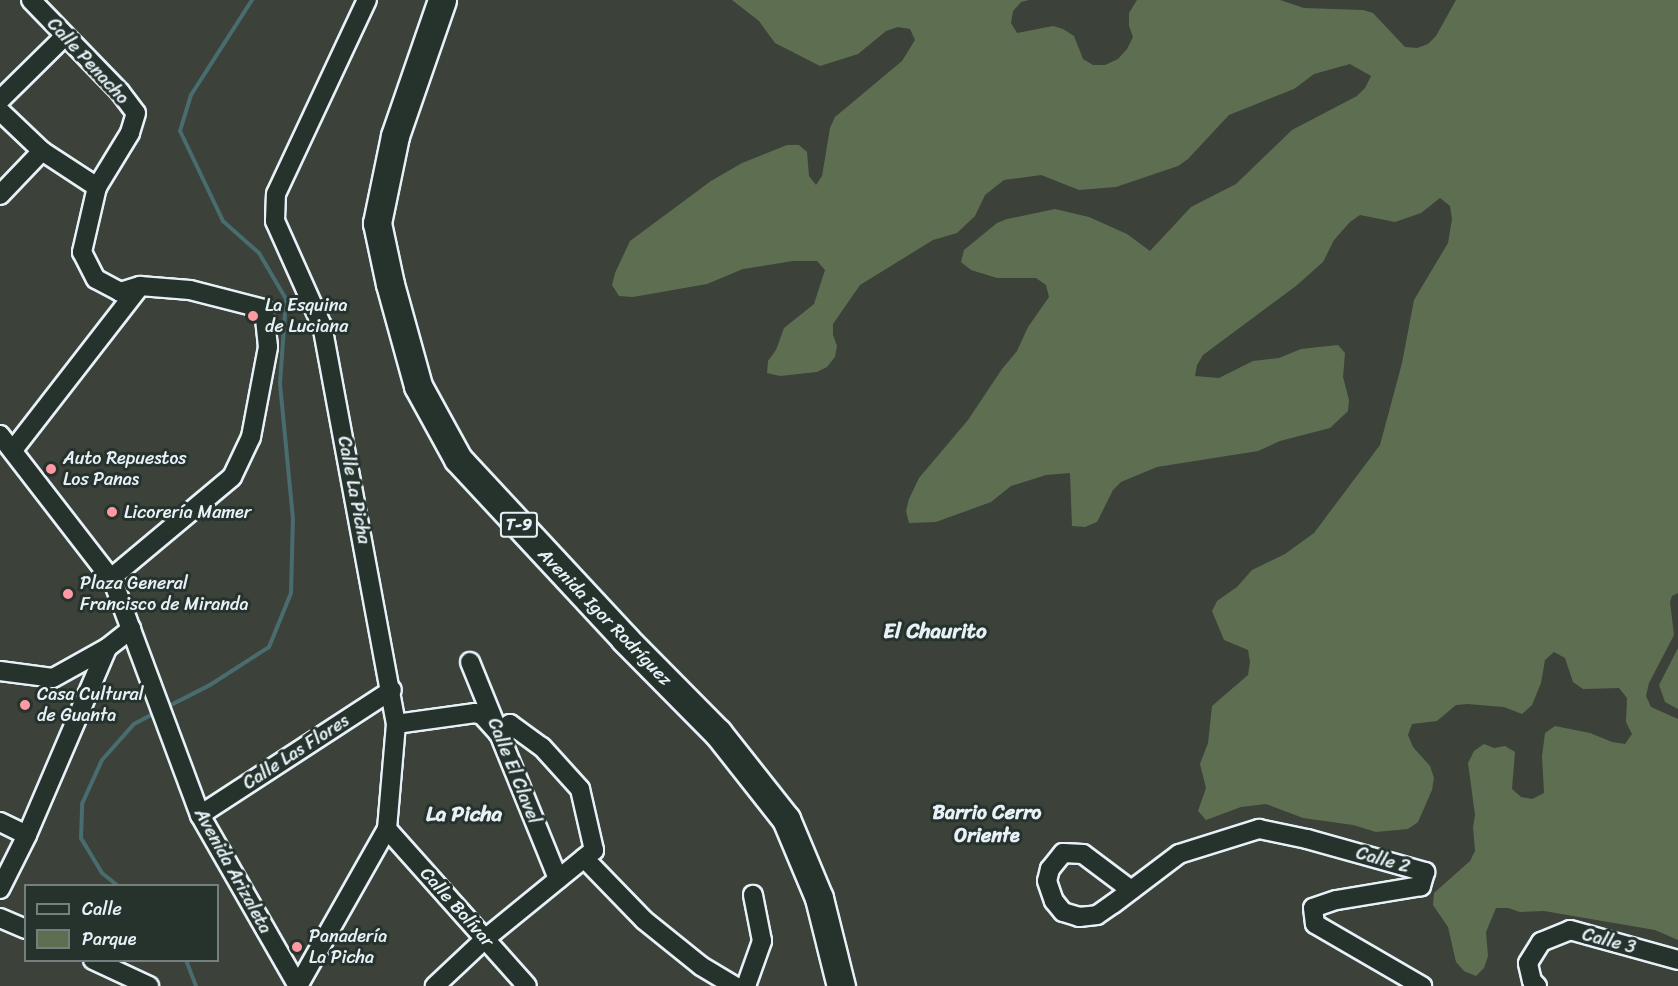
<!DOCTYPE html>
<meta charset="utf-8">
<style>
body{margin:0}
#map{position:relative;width:1678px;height:986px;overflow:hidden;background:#3c413a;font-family:Sriracha,sans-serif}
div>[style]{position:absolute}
.green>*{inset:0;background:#5e6f51}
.stream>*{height:4px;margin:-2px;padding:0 2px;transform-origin:2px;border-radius:2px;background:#496c6f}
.roads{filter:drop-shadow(2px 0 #e8f1f8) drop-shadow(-2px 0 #e8f1f8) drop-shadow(0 2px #e8f1f8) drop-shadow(0 -2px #e8f1f8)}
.minor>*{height:18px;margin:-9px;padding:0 9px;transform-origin:9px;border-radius:9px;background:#26332d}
.highway>*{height:27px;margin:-13.5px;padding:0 13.5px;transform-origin:13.5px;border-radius:13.5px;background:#26332d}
.dots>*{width:16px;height:16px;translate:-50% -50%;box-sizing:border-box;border:3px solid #26332d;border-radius:50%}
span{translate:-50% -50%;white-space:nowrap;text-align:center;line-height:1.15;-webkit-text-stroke:6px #26332d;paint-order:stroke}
.shield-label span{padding:2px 4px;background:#26332d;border:2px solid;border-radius:4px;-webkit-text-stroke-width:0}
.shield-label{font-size:16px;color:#e8f1f8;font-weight:700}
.street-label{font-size:18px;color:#e8f1f8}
.poi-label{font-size:18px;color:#e8f1f8}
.left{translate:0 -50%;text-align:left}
.neighbourhood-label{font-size:20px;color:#e8f1f8;font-weight:700}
.quarter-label{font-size:21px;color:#e8f1f8;font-weight:700}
.legend{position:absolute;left:24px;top:884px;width:195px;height:78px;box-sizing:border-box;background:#26332d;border:2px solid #747f7e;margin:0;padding:8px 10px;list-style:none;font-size:18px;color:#e8f1f8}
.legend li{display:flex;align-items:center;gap:12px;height:30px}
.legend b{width:30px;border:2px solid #747f7e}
</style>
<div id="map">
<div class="green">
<div style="clip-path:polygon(732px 0,1029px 0,1021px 2px,1013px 11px,1011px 23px,1017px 33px,1053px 26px,1063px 29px,1074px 36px,1083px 59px,1093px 65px,1105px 65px,1118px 59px,1127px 49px,1133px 37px,1129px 26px,1129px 13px,1137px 0,1280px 0,1304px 8px,1363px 10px,1373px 13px,1405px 47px,1417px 48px,1428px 44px,1436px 36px,1456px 0,1678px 0,1678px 593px,1672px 596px,1670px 602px,1674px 635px,1649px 683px,1646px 696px,1651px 707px,1678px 719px,1678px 940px,1655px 930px,1544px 911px,1520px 912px,1508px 908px,1496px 908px,1486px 932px,1488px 956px,1484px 968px,1476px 976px,1464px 971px,1456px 962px,1448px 927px,1433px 905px,1434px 893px,1470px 861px,1475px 851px,1473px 827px,1475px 815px,1468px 763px,1474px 751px,1484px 744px,1494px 748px,1505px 746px,1515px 752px,1512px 789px,1521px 797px,1532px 799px,1544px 793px,1542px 756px,1545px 733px,1555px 726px,1590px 733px,1612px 742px,1625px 744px,1632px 734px,1626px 722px,1627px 698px,1619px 688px,1583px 689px,1573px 682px,1565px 658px,1554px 652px,1545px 660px,1541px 683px,1532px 705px,1522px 714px,1504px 707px,1467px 704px,1456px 705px,1437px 721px,1412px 724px,1408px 735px,1413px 747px,1430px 766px,1434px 778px,1432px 790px,1418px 822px,1408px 829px,1376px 832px,1353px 825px,1303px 818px,1266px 804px,1241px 807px,1206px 820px,1198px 811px,1206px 788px,1200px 764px,1208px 743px,1212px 706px,1248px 675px,1250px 662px,1248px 650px,1224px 640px,1212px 611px,1217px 601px,1237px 587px,1252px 570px,1285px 554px,1314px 533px,1380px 445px,1402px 363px,1414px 300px,1448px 243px,1452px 219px,1450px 206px,1440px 198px,1421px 213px,1395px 222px,1360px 215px,1350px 222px,1334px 240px,1323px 262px,1296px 286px,1203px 355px,1197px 365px,1195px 376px,1219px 378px,1253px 361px,1279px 358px,1301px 349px,1338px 345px,1345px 353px,1343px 377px,1349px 400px,1348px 411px,1330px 428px,1280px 441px,1258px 451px,1157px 467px,1121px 482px,1113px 490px,1097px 522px,1085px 527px,1072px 526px,1070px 473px,1046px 475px,1011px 486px,991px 502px,936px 522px,909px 523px,906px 511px,909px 499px,919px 478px,968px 420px,1002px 369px,1017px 351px,1028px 327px,1049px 297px,1046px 285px,1036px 278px,997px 278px,971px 270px,961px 262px,964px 250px,997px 223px,1007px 219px,1055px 209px,1089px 217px,1127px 234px,1150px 251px,1191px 207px,1236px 184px,1292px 130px,1357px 96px,1365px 88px,1371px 76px,1350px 64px,1314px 74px,1294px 89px,1229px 115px,1188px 159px,1178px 166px,1116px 187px,1079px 190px,1041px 175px,1004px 180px,985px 195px,975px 216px,957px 233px,933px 240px,860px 285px,833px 324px,833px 335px,837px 346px,835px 357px,827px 367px,817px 372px,780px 376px,767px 373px,768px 361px,776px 350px,784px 328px,814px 304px,825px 270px,817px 261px,793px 261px,743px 269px,707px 284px,633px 297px,619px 296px,612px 285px,615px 273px,630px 241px,711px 181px,742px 163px,787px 145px,799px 145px,807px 152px,809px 176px,816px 185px,822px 176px,830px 128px,835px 117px,902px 61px,915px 40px,910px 29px,898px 27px,886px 31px,858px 54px,820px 66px,775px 43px,759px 21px)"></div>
<div style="clip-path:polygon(1678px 648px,1678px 709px,1665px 702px,1659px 685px)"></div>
</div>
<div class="stream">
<div style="left:167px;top:707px;width:48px;rotate:-27.1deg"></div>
<div style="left:210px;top:685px;width:70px;rotate:-32.8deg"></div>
<div style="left:269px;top:647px;width:58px;rotate:-67.8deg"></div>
<div style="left:291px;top:593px;width:74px;rotate:-88.5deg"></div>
<div style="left:293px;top:519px;width:137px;rotate:-95.5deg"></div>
<div style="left:280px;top:383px;width:84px;rotate:-85.9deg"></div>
<div style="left:286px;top:299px;width:53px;rotate:-120.4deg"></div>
<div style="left:259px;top:253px;width:48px;rotate:-138.4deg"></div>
<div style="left:223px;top:221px;width:100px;rotate:-115.5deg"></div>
<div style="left:180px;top:131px;width:38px;rotate:-73deg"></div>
<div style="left:191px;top:95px;width:113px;rotate:-57.3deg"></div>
<div style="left:118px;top:886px;width:21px;rotate:-141deg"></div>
<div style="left:102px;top:873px;width:41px;rotate:-121deg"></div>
<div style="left:81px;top:838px;width:34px;rotate:-88deg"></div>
<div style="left:82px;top:804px;width:48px;rotate:-65.6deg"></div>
<div style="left:102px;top:760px;width:48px;rotate:-48.4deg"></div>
<div style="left:134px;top:724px;width:26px;rotate:-28deg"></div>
<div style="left:186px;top:960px;width:28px;rotate:69deg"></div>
</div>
<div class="roads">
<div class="minor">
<div style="left:31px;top:0;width:128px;rotate:45.9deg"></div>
<div style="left:120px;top:92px;width:26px;rotate:53deg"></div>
<div style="left:136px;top:113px;width:21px;rotate:107deg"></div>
<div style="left:130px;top:133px;width:63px;rotate:121.4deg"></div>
<div style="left:97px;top:187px;width:67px;rotate:103deg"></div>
<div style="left:82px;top:252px;width:30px;rotate:63deg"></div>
<div style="left:96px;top:279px;width:27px;rotate:28deg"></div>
<div style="left:120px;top:292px;width:21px;rotate:-17deg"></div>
<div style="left:140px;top:286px;width:50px;rotate:4.6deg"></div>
<div style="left:190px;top:290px;width:76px;rotate:14.4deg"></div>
<div style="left:264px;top:309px;width:38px;rotate:84deg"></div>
<div style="left:268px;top:347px;width:92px;rotate:100.7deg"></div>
<div style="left:251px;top:437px;width:44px;rotate:115.4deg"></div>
<div style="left:232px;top:477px;width:158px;rotate:140.1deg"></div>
<div style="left:0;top:100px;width:91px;rotate:-44.6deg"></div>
<div style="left:0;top:111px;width:58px;rotate:43.6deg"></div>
<div style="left:42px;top:151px;width:66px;rotate:33.2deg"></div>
<div style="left:0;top:195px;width:61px;rotate:-46.3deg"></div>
<div style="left:0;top:435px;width:185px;rotate:52.3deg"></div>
<div style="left:113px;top:581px;width:250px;rotate:69.6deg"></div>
<div style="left:200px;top:815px;width:197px;rotate:60.2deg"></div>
<div style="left:13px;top:450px;width:207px;rotate:-52.2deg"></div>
<div style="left:470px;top:662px;width:234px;rotate:67.9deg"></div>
<div style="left:0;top:671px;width:53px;rotate:7.5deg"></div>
<div style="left:53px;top:678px;width:62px;rotate:-29.1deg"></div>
<div style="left:396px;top:724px;width:80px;rotate:-7.9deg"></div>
<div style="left:475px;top:713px;width:7px;rotate:16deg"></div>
<div style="left:482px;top:715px;width:24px;rotate:48deg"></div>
<div style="left:498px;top:733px;width:15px;rotate:-37deg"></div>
<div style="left:510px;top:724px;width:39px;rotate:36deg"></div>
<div style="left:542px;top:747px;width:57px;rotate:47.9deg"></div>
<div style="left:580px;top:789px;width:63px;rotate:77.1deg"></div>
<div style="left:594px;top:850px;width:141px;rotate:140.8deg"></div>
<div style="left:485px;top:939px;width:69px;rotate:136.8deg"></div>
<div style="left:200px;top:815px;width:229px;rotate:-33.1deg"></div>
<div style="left:0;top:822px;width:30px;rotate:26deg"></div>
<div style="left:387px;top:829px;width:210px;rotate:48.3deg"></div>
<div style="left:584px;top:858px;width:86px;rotate:45.9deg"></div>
<div style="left:644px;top:920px;width:73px;rotate:38.9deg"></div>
<div style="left:701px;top:966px;width:39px;rotate:31deg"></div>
<div style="left:0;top:889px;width:60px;rotate:-63.4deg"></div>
<div style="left:27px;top:835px;width:203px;rotate:-66.8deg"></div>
<div style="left:107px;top:648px;width:31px;rotate:-38deg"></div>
<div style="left:1131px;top:890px;width:60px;rotate:-143.1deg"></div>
<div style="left:1083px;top:854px;width:20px;rotate:-177deg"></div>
<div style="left:1063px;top:853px;width:21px;rotate:129deg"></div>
<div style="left:1050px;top:869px;width:12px;rotate:104deg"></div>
<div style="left:1047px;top:881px;width:21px;rotate:71deg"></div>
<div style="left:1054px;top:901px;width:14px;rotate:51deg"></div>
<div style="left:1063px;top:912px;width:17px;rotate:17deg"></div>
<div style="left:1079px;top:917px;width:18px;rotate:-6deg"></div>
<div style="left:1097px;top:915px;width:19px;rotate:-35deg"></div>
<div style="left:1113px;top:904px;width:83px;rotate:-37.1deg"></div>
<div style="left:1179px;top:854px;width:84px;rotate:-17.4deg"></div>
<div style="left:1259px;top:829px;width:49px;rotate:11.8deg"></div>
<div style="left:1307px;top:839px;width:123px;rotate:15.6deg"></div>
<div style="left:1425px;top:872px;width:15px;rotate:106deg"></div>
<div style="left:1421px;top:886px;width:86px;rotate:170.6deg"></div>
<div style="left:1336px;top:900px;width:24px;rotate:161deg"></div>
<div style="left:1313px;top:908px;width:16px;rotate:83deg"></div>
<div style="left:1315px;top:924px;width:124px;rotate:30.1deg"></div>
<div style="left:0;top:918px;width:28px;rotate:23deg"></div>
<div style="left:93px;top:960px;width:62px;rotate:24.9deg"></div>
<div style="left:298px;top:986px;width:180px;rotate:-60.5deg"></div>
<div style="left:387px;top:829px;width:105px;rotate:-85.1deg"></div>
<div style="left:396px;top:724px;width:405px;rotate:-100.5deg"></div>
<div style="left:322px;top:326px;width:115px;rotate:-114.1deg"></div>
<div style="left:275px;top:221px;width:27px;rotate:-88deg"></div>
<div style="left:276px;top:194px;width:214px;rotate:-64.9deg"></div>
<div style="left:746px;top:986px;width:48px;rotate:-70.4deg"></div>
<div style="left:762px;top:941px;width:47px;rotate:-101.1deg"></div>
<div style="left:1537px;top:986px;width:7px;rotate:-135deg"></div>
<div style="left:1532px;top:981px;width:18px;rotate:-103deg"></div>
<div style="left:1528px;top:963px;width:25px;rotate:-58deg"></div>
<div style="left:1541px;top:942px;width:31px;rotate:-22deg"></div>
<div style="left:1570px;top:930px;width:112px;rotate:15.5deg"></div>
</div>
<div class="highway">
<div style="left:442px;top:0;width:144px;rotate:109.1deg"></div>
<div style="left:395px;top:136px;width:89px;rotate:101.7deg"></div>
<div style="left:377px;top:223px;width:62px;rotate:78deg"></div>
<div style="left:390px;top:284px;width:106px;rotate:74.6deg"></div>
<div style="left:418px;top:386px;width:83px;rotate:61.3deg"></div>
<div style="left:458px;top:459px;width:246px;rotate:47.1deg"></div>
<div style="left:625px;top:639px;width:132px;rotate:45.3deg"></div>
<div style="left:718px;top:733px;width:110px;rotate:51.7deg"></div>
<div style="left:786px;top:819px;width:86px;rotate:67.3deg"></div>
<div style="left:819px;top:898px;width:91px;rotate:76deg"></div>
</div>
</div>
<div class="dots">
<div style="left:253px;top:316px;background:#ff9aa2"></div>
<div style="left:51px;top:469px;background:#ff9aa2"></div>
<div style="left:112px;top:512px;background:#ff9aa2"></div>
<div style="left:68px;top:594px;background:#ff9aa2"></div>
<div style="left:25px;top:705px;background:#ff9aa2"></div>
<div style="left:297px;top:947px;background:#ff9aa2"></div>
</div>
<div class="shield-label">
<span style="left:519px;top:525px">T-9</span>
</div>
<div class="street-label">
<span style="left:88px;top:61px;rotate:47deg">Calle Penacho</span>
<span style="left:354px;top:490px;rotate:79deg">Calle La Picha</span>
<span style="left:605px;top:617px;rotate:46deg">Avenida Igor Rodríguez</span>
<span style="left:296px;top:752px;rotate:-33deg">Calle Las Flores</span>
<span style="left:514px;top:771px;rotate:68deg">Calle El Clavel</span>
<span style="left:1383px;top:860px;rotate:16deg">Calle 2</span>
<span style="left:233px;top:871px;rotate:61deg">Avenida Arizaleta</span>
<span style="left:457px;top:907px;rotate:48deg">Calle Bolívar</span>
<span style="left:1609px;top:941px;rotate:15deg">Calle 3</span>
</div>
<div class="poi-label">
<span class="left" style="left:265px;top:316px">La Esquina<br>de Luciana</span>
<span class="left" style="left:63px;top:469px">Auto Repuestos<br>Los Panas</span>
<span class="left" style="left:124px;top:512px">Licorería Mamer</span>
<span class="left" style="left:80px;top:594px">Plaza General<br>Francisco de Miranda</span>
<span class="left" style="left:37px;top:705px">Casa Cultural<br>de Guanta</span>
<span class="left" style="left:309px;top:947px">Panadería<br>La Picha</span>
</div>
<div class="neighbourhood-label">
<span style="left:987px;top:824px">Barrio Cerro<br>Oriente</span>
</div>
<div class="quarter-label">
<span style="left:935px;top:631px">El Chaurito</span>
<span style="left:464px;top:814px">La Picha</span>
</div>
<ul class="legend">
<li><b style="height:8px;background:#26332d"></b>Calle</li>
<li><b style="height:16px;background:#5e6f51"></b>Parque</li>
</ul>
</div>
